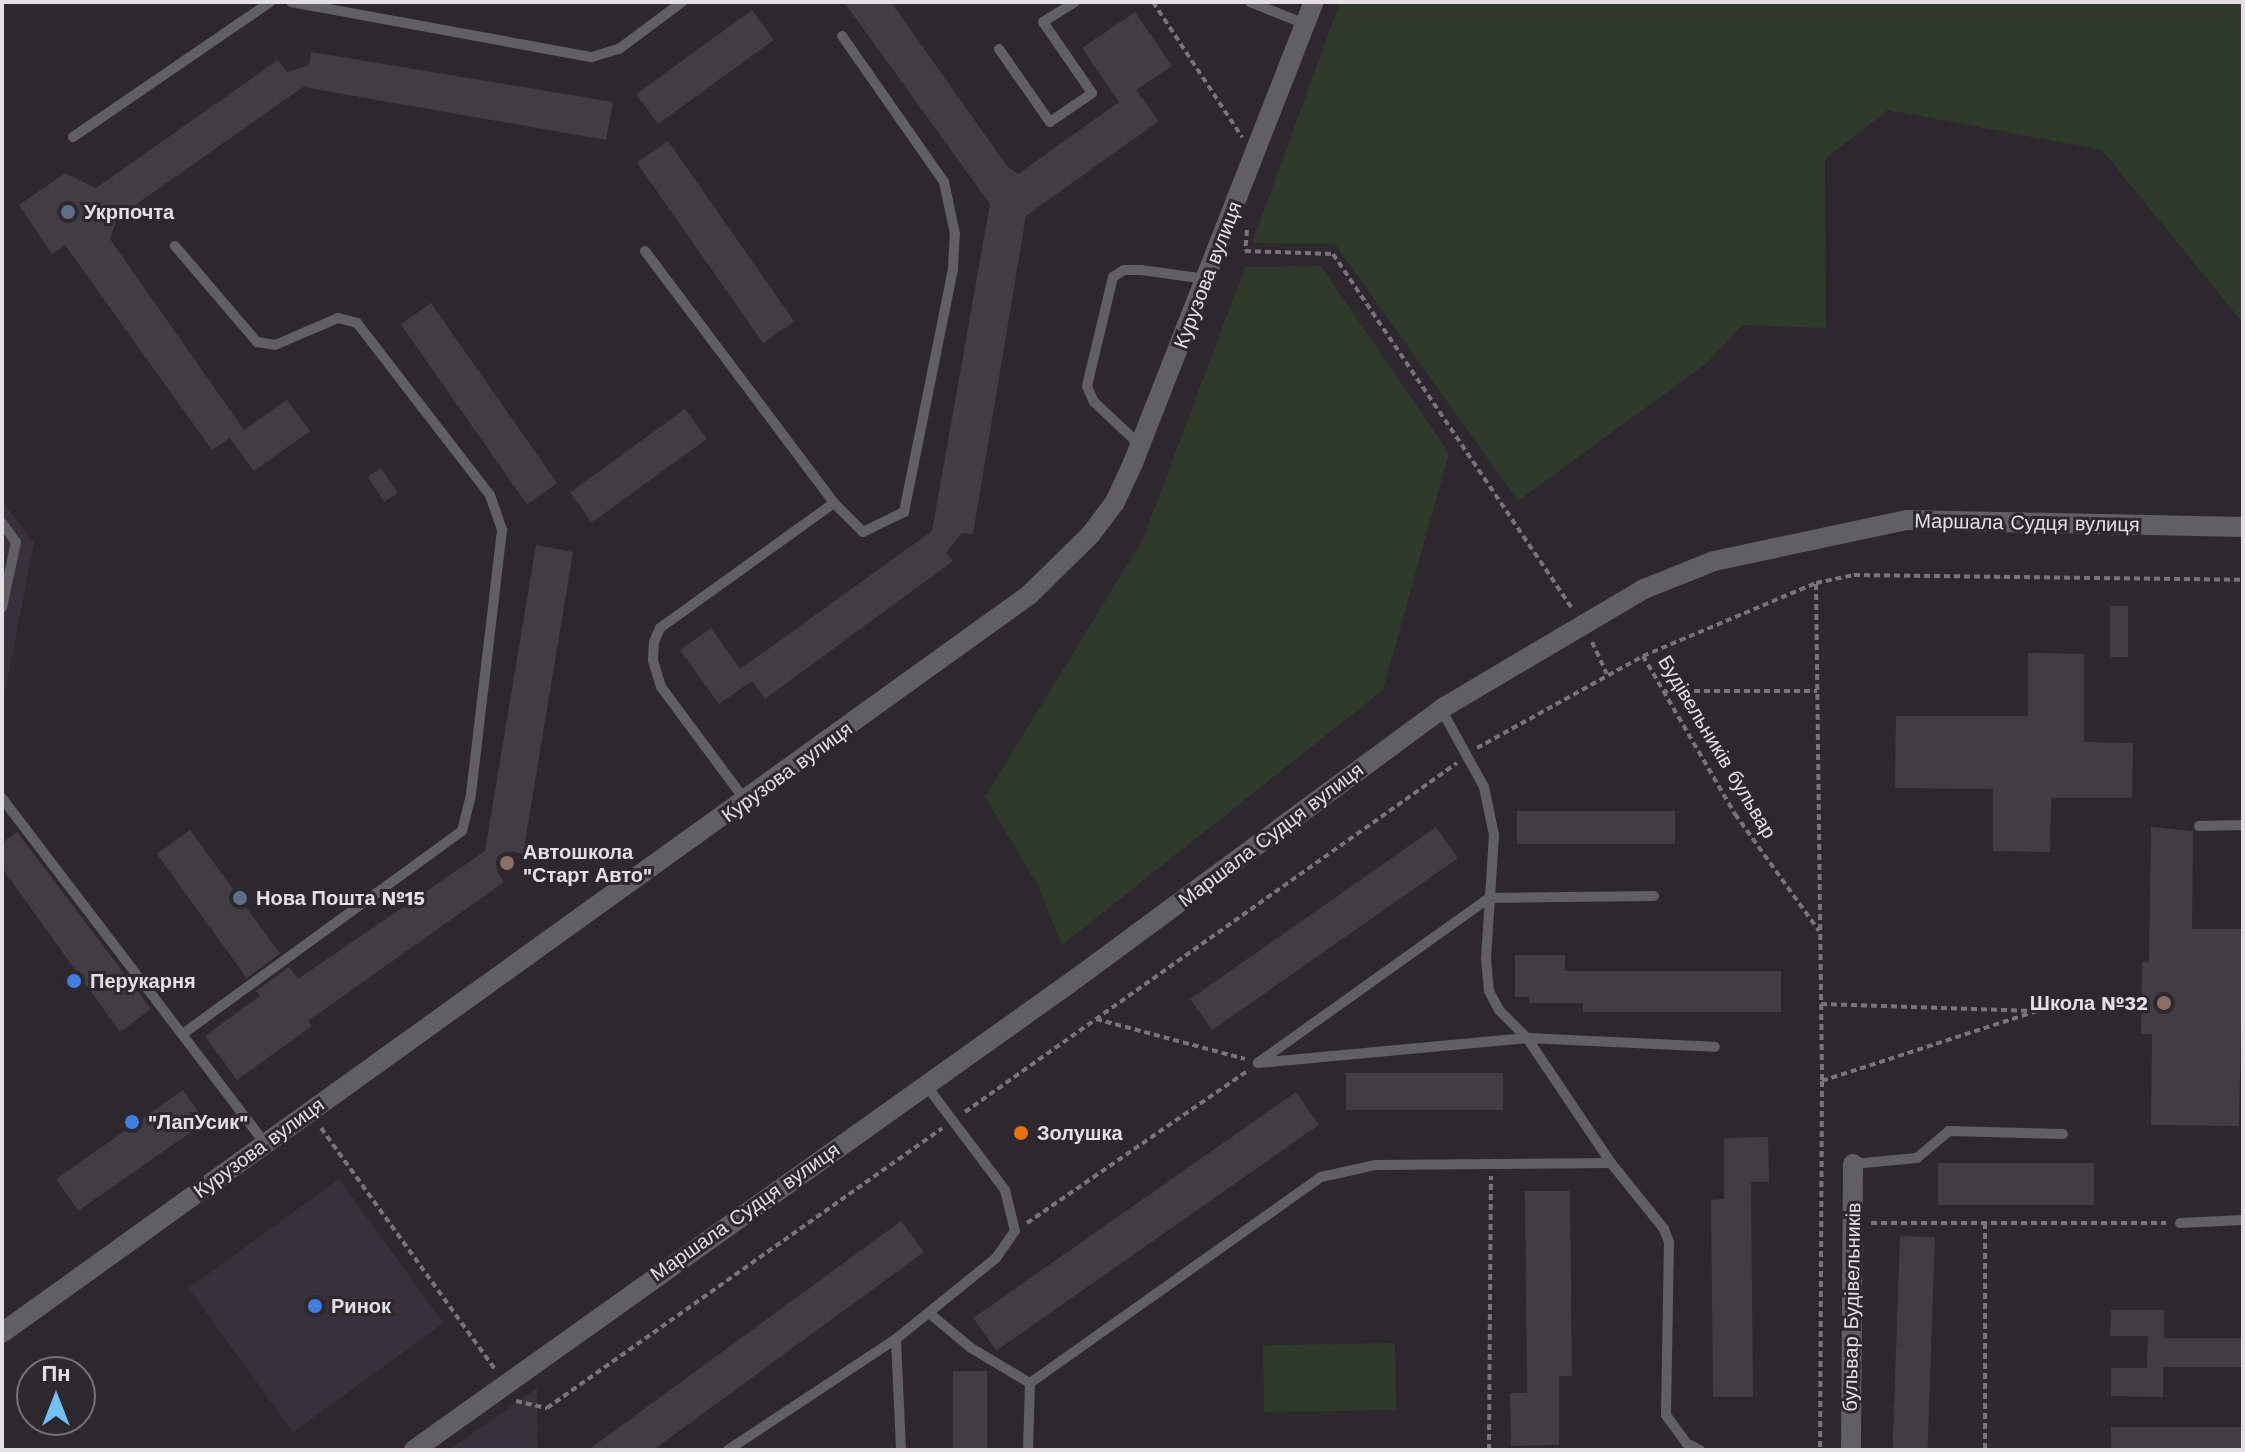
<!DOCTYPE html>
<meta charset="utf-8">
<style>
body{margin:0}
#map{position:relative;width:2245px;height:1452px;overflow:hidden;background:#2c282e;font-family:"Work Sans",sans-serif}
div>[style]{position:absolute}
.built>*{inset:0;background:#38303a;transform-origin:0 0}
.green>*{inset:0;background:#2e3a2a;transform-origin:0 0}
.building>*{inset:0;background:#413d43;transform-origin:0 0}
.path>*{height:4px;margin-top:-2px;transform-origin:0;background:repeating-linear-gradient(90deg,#787479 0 6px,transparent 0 10px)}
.service>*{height:10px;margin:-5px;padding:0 5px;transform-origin:5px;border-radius:5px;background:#605f62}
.minor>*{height:20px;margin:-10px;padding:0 10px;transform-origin:10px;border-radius:10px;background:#605f62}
.tertiary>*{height:20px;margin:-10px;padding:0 10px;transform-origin:10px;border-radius:10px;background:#605f62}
.dots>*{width:22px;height:22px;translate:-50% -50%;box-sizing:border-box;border:4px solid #2c282e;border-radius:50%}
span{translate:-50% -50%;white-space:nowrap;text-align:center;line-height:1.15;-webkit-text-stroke:6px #2c282e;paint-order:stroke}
.poi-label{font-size:20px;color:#e3e0e4;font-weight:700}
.left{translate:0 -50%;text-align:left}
.right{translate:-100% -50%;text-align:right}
.street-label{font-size:20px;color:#e3e0e4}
.frame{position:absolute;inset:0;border:4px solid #e3e0e4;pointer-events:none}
.north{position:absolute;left:16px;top:1356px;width:80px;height:80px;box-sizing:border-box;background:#2c282e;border:2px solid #757277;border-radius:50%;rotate:0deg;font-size:22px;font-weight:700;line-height:32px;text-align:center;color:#e3e0e4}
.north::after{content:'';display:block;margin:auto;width:28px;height:36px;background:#72c1f5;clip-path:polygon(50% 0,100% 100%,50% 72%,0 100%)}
</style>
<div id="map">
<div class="built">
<div style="clip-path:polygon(2px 501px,34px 543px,2px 708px)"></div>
<div style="left:339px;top:1179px;width:178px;height:186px;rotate:54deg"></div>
<div style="clip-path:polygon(537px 1388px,538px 1450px,449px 1450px)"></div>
</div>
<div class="green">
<div style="clip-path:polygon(1340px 2px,2243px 2px,2243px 323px,2102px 150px,1888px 110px,1825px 159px,1826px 328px,1742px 325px,1707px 363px,1518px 501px,1335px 244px,1252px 243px)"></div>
<div style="clip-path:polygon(1321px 266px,1449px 453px,1383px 690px,1062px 945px,1038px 886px,985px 797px,1143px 539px,1245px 267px)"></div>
<div style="left:1395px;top:1343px;width:67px;height:132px;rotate:89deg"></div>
</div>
<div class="building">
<div style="clip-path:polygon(844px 2px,891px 2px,1007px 166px,1018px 174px,1119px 102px,1082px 48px,1135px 12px,1172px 66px,1136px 90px,1159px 121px,1026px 216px,973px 534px,962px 533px,946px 553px,953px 561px,765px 699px,752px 681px,719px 704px,680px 650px,711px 628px,740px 669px,932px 531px,990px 204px)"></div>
<div style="left:752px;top:10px;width:37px;height:143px;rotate:54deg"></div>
<div style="clip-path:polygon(311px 52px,613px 102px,606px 140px,303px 87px,117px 218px,110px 239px,244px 430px,287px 400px,310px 431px,254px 471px,230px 438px,212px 450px,65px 245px,52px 254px,19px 205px,65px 173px,96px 188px,278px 60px,287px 72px,309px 65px)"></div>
<div style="left:668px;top:141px;width:220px;height:38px;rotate:55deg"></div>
<div style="left:431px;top:303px;width:220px;height:37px;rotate:55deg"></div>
<div style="left:685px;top:409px;width:37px;height:142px;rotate:54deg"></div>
<div style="left:381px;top:468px;width:30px;height:16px;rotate:56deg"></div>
<div style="clip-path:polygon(536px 545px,573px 552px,523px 854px,511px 851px,509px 863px,497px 871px,504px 882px,308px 1021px,312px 1026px,237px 1080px,205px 1036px,260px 996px,256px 991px,289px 967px,298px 979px,485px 851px)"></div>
<div style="left:2110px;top:606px;width:18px;height:51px"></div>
<div style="clip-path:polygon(2028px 653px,2084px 654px,2084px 742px,2133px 743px,2132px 798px,2051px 798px,2050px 852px,1993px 851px,1993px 789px,1895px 788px,1896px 716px,2028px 716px)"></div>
<div style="left:1675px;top:811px;width:33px;height:158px;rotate:90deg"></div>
<div style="left:1436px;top:827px;width:38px;height:300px;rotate:55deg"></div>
<div style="clip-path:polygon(2151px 827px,2193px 831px,2192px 929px,2243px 929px,2239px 1126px,2151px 1125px,2152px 1034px,2141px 1034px,2142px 962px,2149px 962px)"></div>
<div style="left:190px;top:830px;width:153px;height:41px;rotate:54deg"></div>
<div style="clip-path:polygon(17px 832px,151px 1009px,120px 1032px,2px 868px,2px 843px)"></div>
<div style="clip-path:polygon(1515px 955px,1565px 955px,1565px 971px,1781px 971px,1781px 1012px,1583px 1012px,1583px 1003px,1529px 1003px,1529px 997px,1515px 997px)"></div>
<div style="left:1346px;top:1073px;width:157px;height:37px"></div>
<div style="left:183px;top:1090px;width:39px;height:155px;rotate:55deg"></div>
<div style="left:1296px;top:1092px;width:40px;height:394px;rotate:55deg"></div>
<div style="clip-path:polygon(1768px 1137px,1769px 1182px,1751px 1182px,1753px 1397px,1713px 1397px,1711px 1200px,1724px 1199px,1724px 1138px)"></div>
<div style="left:1938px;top:1163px;width:156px;height:42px"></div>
<div style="clip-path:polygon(1525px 1191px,1570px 1191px,1572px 1376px,1559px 1376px,1559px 1445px,1511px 1446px,1510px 1393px,1527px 1393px)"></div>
<div style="clip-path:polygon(901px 1221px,924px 1252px,653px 1450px,588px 1450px)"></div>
<div style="left:1900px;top:1236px;width:35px;height:214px;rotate:2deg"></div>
<div style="clip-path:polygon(2111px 1310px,2164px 1310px,2164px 1338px,2243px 1338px,2243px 1367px,2163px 1367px,2163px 1397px,2111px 1396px,2111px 1368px,2147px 1368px,2148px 1336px,2110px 1336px)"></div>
<div style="left:953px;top:1371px;width:34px;height:79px"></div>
<div style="left:2111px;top:1427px;width:132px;height:23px"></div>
</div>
<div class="path">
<div style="left:1153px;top:2px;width:162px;rotate:56.6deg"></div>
<div style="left:1247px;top:230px;width:21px;rotate:95deg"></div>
<div style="left:1245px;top:251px;width:88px;rotate:2deg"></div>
<div style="left:1333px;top:254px;width:429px;rotate:56deg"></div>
<div style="left:1816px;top:584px;width:497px;rotate:89.3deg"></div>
<div style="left:1822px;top:1081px;width:369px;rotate:90.3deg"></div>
<div style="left:1592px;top:642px;width:35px;rotate:65deg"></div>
<div style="left:1643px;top:656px;width:183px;rotate:59.8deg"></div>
<div style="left:1735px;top:814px;width:144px;rotate:54.3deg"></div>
<div style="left:1664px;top:691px;width:153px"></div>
<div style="left:1477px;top:748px;width:190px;rotate:-29deg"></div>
<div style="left:1643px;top:656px;width:188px;rotate:-22.9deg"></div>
<div style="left:1816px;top:583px;width:39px;rotate:-12deg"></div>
<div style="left:1854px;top:575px;width:389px;rotate:0.7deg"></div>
<div style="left:1821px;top:1004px;width:216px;rotate:1.9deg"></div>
<div style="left:2037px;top:1011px;width:226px;rotate:162deg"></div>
<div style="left:1096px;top:1019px;width:154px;rotate:15deg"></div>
<div style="left:965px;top:1112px;width:603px;rotate:-35.35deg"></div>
<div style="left:321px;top:1128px;width:299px;rotate:54.2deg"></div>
<div style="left:1027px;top:1223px;width:267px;rotate:-34.6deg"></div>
<div style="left:1871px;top:1223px;width:295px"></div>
<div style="left:1985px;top:1223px;width:227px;rotate:90deg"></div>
<div style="left:516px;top:1401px;width:32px;rotate:13deg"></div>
<div style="left:547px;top:1408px;width:484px;rotate:-35.3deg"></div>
<div style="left:1489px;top:1450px;width:274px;rotate:-89.6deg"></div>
</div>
<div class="service">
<div style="left:291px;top:2px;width:306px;rotate:10.4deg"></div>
<div style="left:592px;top:57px;width:28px;rotate:-17deg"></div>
<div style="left:619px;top:49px;width:79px;rotate:-36.7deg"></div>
<div style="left:1250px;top:2px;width:59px;rotate:21.8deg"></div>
<div style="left:999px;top:49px;width:89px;rotate:55.1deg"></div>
<div style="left:1050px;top:122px;width:51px;rotate:-34.6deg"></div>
<div style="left:1092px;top:93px;width:86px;rotate:-124.6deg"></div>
<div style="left:1043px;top:22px;width:38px;rotate:-32deg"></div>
<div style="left:73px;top:137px;width:239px;rotate:-34.4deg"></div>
<div style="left:175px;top:246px;width:126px;rotate:49.5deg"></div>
<div style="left:257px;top:342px;width:18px;rotate:9deg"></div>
<div style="left:275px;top:345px;width:69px;rotate:-23.2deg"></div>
<div style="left:338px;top:318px;width:20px;rotate:15deg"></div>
<div style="left:357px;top:323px;width:217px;rotate:52.3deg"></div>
<div style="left:490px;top:495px;width:37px;rotate:71deg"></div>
<div style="left:502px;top:530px;width:267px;rotate:96.7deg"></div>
<div style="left:471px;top:795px;width:37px;rotate:104deg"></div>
<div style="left:462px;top:831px;width:344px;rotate:144deg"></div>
<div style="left:645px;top:251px;width:315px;rotate:53.1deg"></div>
<div style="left:1140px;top:445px;width:63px;rotate:-136.9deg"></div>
<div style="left:1094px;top:402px;width:17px;rotate:-114deg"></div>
<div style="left:1087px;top:386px;width:112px;rotate:-76.6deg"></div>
<div style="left:1113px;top:277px;width:13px;rotate:-32deg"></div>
<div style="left:1124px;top:270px;width:17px"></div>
<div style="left:1141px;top:270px;width:66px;rotate:7.9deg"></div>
<div style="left:2px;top:523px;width:24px;rotate:54deg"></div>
<div style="left:16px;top:542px;width:67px;rotate:102deg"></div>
<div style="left:1441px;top:709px;width:89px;rotate:61.1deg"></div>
<div style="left:1484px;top:787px;width:49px;rotate:78.2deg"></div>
<div style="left:1494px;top:835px;width:123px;rotate:93.7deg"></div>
<div style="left:1486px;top:958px;width:33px;rotate:85deg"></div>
<div style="left:1489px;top:991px;width:21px;rotate:62deg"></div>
<div style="left:1499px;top:1010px;width:40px;rotate:45deg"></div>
<div style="left:1527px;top:1038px;width:188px;rotate:2.7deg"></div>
<div style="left:2px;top:798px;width:434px;rotate:52.7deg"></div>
<div style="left:745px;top:800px;width:141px;rotate:-126.6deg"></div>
<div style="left:661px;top:687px;width:28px;rotate:-107deg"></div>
<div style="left:653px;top:660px;width:18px;rotate:-87deg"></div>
<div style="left:654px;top:642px;width:15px;rotate:-67deg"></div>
<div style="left:660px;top:628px;width:214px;rotate:-35.7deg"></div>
<div style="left:834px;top:503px;width:41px;rotate:45deg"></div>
<div style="left:863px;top:532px;width:46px;rotate:-26deg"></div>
<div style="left:904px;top:512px;width:249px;rotate:-78.6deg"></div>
<div style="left:953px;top:268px;width:34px;rotate:-87deg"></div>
<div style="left:955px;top:234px;width:53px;rotate:-101.9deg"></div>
<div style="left:944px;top:182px;width:178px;rotate:-124.9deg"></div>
<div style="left:2199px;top:826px;width:44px;rotate:-1.3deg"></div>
<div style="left:1654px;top:896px;width:165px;rotate:179.3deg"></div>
<div style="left:1489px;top:898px;width:284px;rotate:144.5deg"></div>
<div style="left:1258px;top:1063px;width:270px;rotate:-5.3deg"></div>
<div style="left:1527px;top:1038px;width:151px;rotate:56.1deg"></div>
<div style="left:1611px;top:1163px;width:85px;rotate:51.2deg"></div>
<div style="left:1664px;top:1229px;width:14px;rotate:69deg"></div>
<div style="left:1669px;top:1242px;width:173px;rotate:91deg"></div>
<div style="left:1666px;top:1415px;width:34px;rotate:54deg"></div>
<div style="left:1686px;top:1443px;width:16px;rotate:27deg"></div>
<div style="left:1853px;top:1164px;width:64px;rotate:-5.4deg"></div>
<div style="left:1917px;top:1158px;width:42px;rotate:-40.2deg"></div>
<div style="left:1949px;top:1131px;width:114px;rotate:1.5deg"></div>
<div style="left:2180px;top:1223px;width:63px;rotate:-2.7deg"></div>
<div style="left:929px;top:1313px;width:55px;rotate:39.8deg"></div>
<div style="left:971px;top:1348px;width:69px;rotate:30.7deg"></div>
<div style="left:896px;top:1339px;width:129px;rotate:-39deg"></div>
<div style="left:996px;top:1258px;width:33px;rotate:-55deg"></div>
<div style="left:1015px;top:1231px;width:42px;rotate:-103.7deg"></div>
<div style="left:1005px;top:1190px;width:133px;rotate:-127deg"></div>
<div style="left:728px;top:1450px;width:201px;rotate:-33.5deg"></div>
<div style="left:896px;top:1339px;width:111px;rotate:87.4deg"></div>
<div style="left:1028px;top:1450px;width:67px;rotate:-88.3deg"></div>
<div style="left:1030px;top:1383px;width:357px;rotate:-35.3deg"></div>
<div style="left:1321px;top:1177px;width:55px;rotate:-12.5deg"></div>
<div style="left:1375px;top:1165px;width:236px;rotate:-0.5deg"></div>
</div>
<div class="minor">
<div style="left:1851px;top:1450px;width:286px;rotate:-89.6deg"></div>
</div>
<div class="tertiary">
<div style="left:2px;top:1333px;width:1265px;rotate:-35.7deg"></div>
<div style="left:1029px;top:595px;width:87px;rotate:-44.5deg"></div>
<div style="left:1091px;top:534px;width:40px;rotate:-53deg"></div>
<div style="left:1115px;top:502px;width:43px;rotate:-65.2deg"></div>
<div style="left:1133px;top:463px;width:495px;rotate:-68.6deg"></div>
<div style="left:414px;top:1450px;width:805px;rotate:-35.45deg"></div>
<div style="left:1070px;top:983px;width:461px;rotate:-36.4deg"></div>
<div style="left:1441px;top:709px;width:236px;rotate:-30.6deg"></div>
<div style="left:1644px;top:589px;width:75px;rotate:-21.8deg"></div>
<div style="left:1714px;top:561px;width:197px;rotate:-12deg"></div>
<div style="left:1907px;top:520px;width:336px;rotate:1.2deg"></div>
</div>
<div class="dots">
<div style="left:68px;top:212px;background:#5c6f8a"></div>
<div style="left:507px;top:863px;background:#8d6e63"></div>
<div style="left:240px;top:898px;background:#5c6f8a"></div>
<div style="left:74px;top:981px;background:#3f7fe0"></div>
<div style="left:2164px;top:1003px;background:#8d6e63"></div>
<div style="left:132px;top:1122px;background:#3f7fe0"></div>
<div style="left:1021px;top:1133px;background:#e8710a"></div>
<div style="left:315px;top:1306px;background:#3f7fe0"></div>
</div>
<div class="poi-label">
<span class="left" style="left:84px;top:212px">Укрпочта</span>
<span class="left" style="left:523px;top:864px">Автошкола<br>"Старт Авто"</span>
<span class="left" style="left:256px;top:898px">Нова Пошта №15</span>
<span class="left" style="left:90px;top:981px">Перукарня</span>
<span class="right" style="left:2148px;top:1003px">Школа №32</span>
<span class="left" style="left:148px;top:1122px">"ЛапУсик"</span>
<span class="left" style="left:1037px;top:1133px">Золушка</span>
<span class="left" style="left:331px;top:1306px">Ринок</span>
</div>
<div class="street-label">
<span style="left:1208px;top:275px;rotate:-69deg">Курузова вулиця</span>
<span style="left:2027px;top:523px;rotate:1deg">Маршала Судця вулиця</span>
<span style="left:1717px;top:747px;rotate:59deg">Будівельників бульвар</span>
<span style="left:787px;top:772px;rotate:-36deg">Курузова вулиця</span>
<span style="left:1271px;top:835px;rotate:-37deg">Маршала Судця вулиця</span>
<span style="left:259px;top:1148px;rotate:-36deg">Курузова вулиця</span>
<span style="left:745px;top:1212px;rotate:-35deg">Маршала Судця вулиця</span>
<span style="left:1852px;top:1307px;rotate:-89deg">бульвар Будівельників</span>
</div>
<div class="frame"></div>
<div class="north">Пн</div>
</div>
